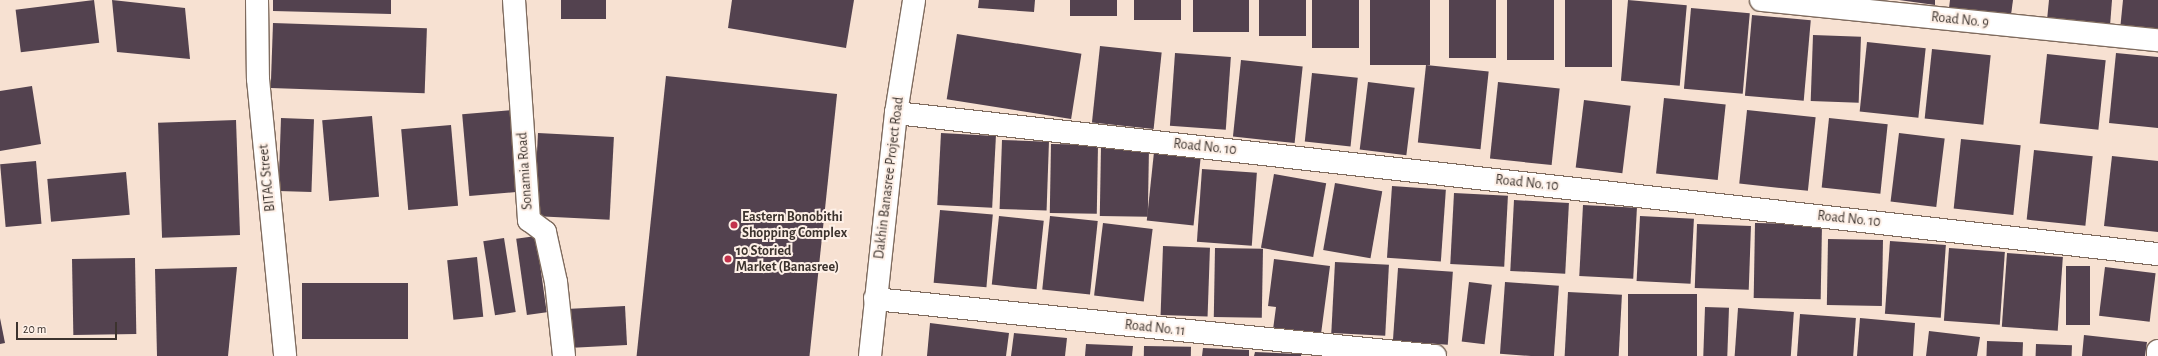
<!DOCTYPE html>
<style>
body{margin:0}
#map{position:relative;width:2158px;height:356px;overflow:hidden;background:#f7e1d2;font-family:"Alegreya Sans",sans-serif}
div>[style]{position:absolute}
.building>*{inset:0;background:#53424f;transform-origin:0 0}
.roads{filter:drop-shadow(1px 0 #7f6b5e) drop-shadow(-1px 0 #7f6b5e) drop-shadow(0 1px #7f6b5e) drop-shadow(0 -1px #7f6b5e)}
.minor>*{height:22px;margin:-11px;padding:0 11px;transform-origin:11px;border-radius:11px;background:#fff}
.tertiary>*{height:22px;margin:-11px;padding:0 11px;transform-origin:11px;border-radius:11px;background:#fff}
.dots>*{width:11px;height:11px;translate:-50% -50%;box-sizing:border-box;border:2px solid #fef0e7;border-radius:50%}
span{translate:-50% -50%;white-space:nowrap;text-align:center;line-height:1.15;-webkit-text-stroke:4px #fef0e7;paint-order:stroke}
.street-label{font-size:14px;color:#3c332e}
.poi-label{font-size:14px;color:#3c332e;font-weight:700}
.left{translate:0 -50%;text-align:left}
.scale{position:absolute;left:16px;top:322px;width:101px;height:18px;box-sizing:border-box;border:2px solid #3c332e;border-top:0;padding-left:5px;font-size:12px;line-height:14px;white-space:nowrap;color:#3c332e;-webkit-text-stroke:3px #fef0e7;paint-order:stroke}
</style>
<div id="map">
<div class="building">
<div style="left:94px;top:0;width:43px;height:79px;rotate:83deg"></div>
<div style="clip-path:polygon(112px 0,185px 8px,190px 59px,117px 52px)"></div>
<div style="clip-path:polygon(273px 0,391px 0,391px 14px,273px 11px)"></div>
<div style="left:561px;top:0;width:45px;height:19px"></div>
<div style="clip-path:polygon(732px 0,854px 0,846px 48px,728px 28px)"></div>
<div style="clip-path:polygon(979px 0,1035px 0,1034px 12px,978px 8px)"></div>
<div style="left:1070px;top:0;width:47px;height:16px"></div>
<div style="left:1134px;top:0;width:47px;height:20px"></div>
<div style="left:1193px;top:0;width:56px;height:32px"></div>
<div style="left:1259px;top:0;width:47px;height:36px"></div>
<div style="left:1312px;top:0;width:47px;height:48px"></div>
<div style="left:1370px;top:0;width:60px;height:65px"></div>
<div style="left:1449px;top:0;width:47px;height:58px"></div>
<div style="left:1507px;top:0;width:47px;height:60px"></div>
<div style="left:1565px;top:0;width:47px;height:67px"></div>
<div style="left:1628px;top:0;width:59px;height:81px;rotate:5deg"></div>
<div style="clip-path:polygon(1899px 0,1935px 0,1935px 5px)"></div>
<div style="clip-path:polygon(1950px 0,2013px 0,2011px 15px,1949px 8px)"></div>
<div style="clip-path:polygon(2049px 0,2112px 0,2110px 26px,2047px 20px)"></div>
<div style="clip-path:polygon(2123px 0,2158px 0,2158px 34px,2120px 30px)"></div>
<div style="left:1691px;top:8px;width:59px;height:81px;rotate:5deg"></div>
<div style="left:1752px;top:15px;width:59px;height:81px;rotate:5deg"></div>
<div style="left:273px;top:23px;width:154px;height:65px;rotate:2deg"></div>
<div style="left:957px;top:34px;width:126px;height:66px;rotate:9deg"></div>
<div style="left:1813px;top:35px;width:48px;height:66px;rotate:2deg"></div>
<div style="left:1867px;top:42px;width:59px;height:70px;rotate:6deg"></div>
<div style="left:1100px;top:46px;width:62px;height:77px;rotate:6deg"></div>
<div style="left:1932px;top:49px;width:59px;height:70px;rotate:6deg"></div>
<div style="left:1175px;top:53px;width:56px;height:73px;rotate:4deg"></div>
<div style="clip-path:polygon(2116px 53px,2158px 57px,2158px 128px,2109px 123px)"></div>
<div style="left:2047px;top:54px;width:59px;height:70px;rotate:6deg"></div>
<div style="left:1241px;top:60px;width:62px;height:77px;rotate:6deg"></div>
<div style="left:1426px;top:65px;width:63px;height:78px;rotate:6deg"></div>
<div style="left:1312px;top:73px;width:46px;height:69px;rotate:6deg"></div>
<div style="left:666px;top:76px;width:172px;height:282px;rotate:6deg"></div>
<div style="left:1368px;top:82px;width:47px;height:68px;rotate:7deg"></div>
<div style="left:1498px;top:82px;width:62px;height:77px;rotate:6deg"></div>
<div style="clip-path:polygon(32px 86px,41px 144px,0 151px,0 91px)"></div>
<div style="left:1664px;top:98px;width:62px;height:76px;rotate:6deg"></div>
<div style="left:1584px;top:100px;width:47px;height:68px;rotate:7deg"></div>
<div style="left:512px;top:110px;width:82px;height:50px;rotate:85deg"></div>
<div style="left:1747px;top:110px;width:69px;height:74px;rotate:6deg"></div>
<div style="left:372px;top:116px;width:81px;height:50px;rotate:85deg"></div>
<div style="left:281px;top:118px;width:33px;height:73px;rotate:2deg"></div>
<div style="left:1829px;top:118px;width:59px;height:70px;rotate:6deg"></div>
<div style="left:236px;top:120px;width:115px;height:78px;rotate:88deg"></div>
<div style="left:451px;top:125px;width:81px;height:50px;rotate:85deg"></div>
<div style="left:538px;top:133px;width:76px;height:83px;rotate:3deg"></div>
<div style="left:941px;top:133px;width:55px;height:72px;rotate:3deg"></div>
<div style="left:1899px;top:133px;width:46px;height:69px;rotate:7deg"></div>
<div style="left:1961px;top:139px;width:60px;height:70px;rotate:6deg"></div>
<div style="left:1002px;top:140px;width:47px;height:69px;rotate:2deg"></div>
<div style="left:1051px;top:144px;width:47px;height:69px;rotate:1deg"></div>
<div style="left:1101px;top:147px;width:48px;height:69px;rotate:1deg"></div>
<div style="left:2034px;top:150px;width:59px;height:70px;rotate:6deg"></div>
<div style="left:1154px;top:152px;width:47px;height:69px;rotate:6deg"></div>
<div style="clip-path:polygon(2112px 156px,2158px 161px,2158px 232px,2104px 226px)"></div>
<div style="left:36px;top:161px;width:63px;height:36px;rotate:85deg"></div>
<div style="left:1202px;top:169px;width:55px;height:73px;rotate:4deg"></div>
<div style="left:126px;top:172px;width:43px;height:79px;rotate:85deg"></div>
<div style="left:1274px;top:174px;width:53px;height:75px;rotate:10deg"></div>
<div style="left:1335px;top:183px;width:48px;height:68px;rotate:10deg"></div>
<div style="left:1392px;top:186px;width:54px;height:72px;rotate:4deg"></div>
<div style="left:1454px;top:193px;width:54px;height:71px;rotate:3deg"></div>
<div style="left:1514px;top:200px;width:55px;height:71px;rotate:3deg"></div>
<div style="left:1583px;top:205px;width:54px;height:71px;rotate:3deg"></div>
<div style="left:940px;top:210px;width:53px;height:73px;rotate:5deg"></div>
<div style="left:999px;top:216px;width:45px;height:69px;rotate:6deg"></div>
<div style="left:1050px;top:216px;width:48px;height:74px;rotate:6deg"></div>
<div style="left:1640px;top:216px;width:54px;height:65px;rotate:3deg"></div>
<div style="left:1103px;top:223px;width:50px;height:73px;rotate:7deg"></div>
<div style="left:1755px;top:223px;width:67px;height:75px;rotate:1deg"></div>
<div style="left:1697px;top:224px;width:54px;height:64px;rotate:2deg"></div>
<div style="left:536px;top:236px;width:77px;height:20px;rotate:82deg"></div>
<div style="left:504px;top:238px;width:75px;height:21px;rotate:81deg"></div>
<div style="left:1828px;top:239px;width:55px;height:66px;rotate:1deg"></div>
<div style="left:1890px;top:241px;width:56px;height:73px;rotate:4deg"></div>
<div style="left:1163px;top:246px;width:47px;height:69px;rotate:2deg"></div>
<div style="left:1215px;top:248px;width:48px;height:69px;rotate:1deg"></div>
<div style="left:1949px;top:248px;width:56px;height:73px;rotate:4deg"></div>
<div style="left:2007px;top:253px;width:56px;height:74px;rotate:4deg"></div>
<div style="left:477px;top:257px;width:60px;height:30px;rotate:84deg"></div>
<div style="left:135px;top:258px;width:76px;height:63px;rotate:89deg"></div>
<div style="clip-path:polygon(1274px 259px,1330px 266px,1319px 349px,1272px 337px,1276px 307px,1268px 306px)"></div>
<div style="left:1335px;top:262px;width:54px;height:71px;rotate:3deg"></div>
<div style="left:2066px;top:266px;width:24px;height:59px"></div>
<div style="clip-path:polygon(237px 267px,228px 356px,157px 356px,155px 269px)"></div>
<div style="left:2105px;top:267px;width:51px;height:49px;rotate:7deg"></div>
<div style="left:1398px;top:268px;width:55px;height:73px;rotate:4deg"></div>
<div style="left:1469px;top:282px;width:23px;height:60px;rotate:7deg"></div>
<div style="left:1505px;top:282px;width:54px;height:72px;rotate:4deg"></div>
<div style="left:408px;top:283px;width:56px;height:106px;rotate:90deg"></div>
<div style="left:1568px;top:292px;width:54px;height:64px;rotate:3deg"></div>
<div style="left:1628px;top:294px;width:69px;height:62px"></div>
<div style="left:625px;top:306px;width:39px;height:59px;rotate:87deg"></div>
<div style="left:1705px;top:307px;width:24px;height:49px;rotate:2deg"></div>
<div style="left:1738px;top:308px;width:56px;height:48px;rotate:4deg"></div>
<div style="left:1800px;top:314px;width:56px;height:42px;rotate:4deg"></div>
<div style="clip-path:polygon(0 318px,5px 343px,0 344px)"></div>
<div style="clip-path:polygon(1860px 318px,1915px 323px,1913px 356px,1857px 356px)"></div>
<div style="clip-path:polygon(930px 323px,1009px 333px,1006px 356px,927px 356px)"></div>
<div style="clip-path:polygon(1929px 331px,1980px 337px,1977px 356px,1926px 356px)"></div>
<div style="clip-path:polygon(1014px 333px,1067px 338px,1065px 356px,1011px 356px)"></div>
<div style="clip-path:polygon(2084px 335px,2147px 342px,2145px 356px,2082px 356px)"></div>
<div style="left:1987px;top:341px;width:36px;height:15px;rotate:2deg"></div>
<div style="clip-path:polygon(1086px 344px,1133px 346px,1132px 356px,1085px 356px)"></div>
<div style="left:2036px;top:344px;width:36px;height:12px;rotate:2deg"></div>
<div style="left:1144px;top:346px;width:47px;height:10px;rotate:1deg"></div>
<div style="clip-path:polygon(1203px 348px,1249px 350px,1249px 356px,1202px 356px)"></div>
<div style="clip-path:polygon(1255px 352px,1301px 354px,1301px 356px,1254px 356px)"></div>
</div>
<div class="roads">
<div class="minor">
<div style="left:257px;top:0;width:79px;rotate:89.3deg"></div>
<div style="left:258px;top:79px;width:278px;rotate:84.4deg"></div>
<div style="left:514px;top:0;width:221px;rotate:86.1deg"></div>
<div style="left:529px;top:220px;width:20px;rotate:37deg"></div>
<div style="left:545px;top:232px;width:51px;rotate:77.6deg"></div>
<div style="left:556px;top:282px;width:74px;rotate:83.8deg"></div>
<div style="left:1761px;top:0;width:399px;rotate:5.8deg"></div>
<div style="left:896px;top:113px;width:1270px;rotate:6.38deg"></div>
<div style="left:875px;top:299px;width:563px;rotate:5.81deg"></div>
<div style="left:2158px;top:356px;width:5px;rotate:-90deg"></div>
</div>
<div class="tertiary">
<div style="left:870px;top:356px;width:244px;rotate:-83.9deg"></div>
<div style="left:896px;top:113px;width:114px;rotate:-80.9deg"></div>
</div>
</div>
<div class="dots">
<div style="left:734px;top:225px;background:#c3324c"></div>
<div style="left:728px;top:259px;background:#c3324c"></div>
</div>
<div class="street-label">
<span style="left:1960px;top:20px;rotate:6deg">Road No. 9</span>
<span style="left:1205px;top:147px;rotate:6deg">Road No. 10</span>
<span style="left:525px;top:171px;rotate:-94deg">Sonamia Road</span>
<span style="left:267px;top:178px;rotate:-96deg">BITAC Street</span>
<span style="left:889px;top:178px;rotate:-83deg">Dakhin Banasree Project Road</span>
<span style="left:1527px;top:183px;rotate:6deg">Road No. 10</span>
<span style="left:1849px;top:219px;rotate:6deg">Road No. 10</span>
<span style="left:1155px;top:328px;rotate:6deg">Road No. 11</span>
</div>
<div class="poi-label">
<span class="left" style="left:742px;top:225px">Eastern Bonobithi<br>Shopping Complex</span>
<span class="left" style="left:736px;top:259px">10 Storied<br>Market (Banasree)</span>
</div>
<div class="scale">20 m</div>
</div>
